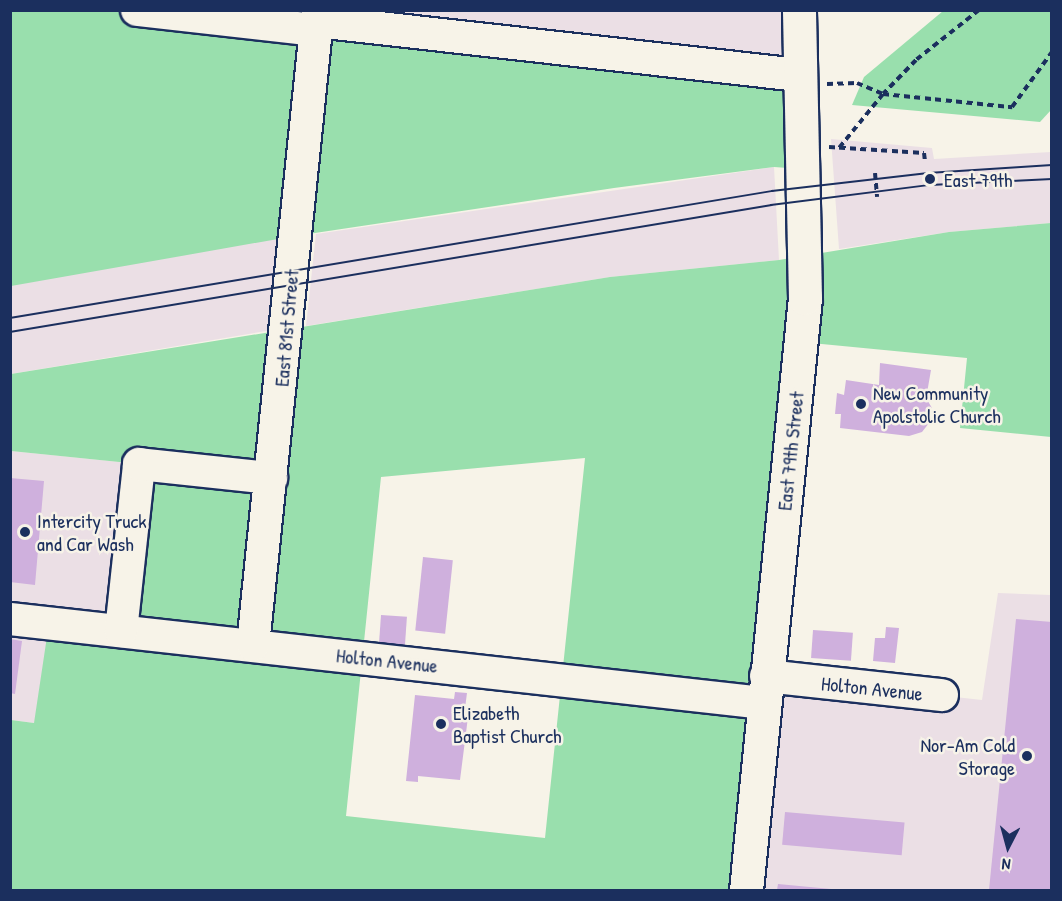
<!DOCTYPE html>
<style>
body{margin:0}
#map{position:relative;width:1062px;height:901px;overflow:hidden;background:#f7f3e8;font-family:"Patrick Hand",sans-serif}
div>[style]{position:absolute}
.built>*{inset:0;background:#ebdfe5}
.green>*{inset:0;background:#99dfad}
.building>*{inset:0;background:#cfb0dd;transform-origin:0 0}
.path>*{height:4px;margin-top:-2px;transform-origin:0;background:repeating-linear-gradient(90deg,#1b2f5e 0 6px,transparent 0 10.5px)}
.roads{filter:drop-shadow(2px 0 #1b2f5e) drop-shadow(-2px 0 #1b2f5e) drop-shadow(0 2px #1b2f5e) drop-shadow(0 -2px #1b2f5e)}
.minor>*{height:32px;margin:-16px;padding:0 16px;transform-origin:16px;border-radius:16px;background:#f7f3e8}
.major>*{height:33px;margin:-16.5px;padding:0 16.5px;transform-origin:16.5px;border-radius:16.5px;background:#f7f3e8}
.tram>*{height:1.5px;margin:-0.75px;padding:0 0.75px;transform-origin:0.75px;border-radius:0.75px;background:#1b2f5e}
.dots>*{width:16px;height:16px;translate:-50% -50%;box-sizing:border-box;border:3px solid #f7f3e8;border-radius:50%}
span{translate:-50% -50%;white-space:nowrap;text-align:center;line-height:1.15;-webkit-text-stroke:5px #f7f3e8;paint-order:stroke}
.poi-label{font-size:20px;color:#1b2f5e}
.left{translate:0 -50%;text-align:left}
.right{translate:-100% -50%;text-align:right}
.street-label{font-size:20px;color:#1b2f5e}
.frame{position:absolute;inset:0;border:12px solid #1b2f5e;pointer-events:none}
.north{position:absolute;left:978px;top:817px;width:60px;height:60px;-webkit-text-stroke:4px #f7f3e8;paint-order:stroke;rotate:186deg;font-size:16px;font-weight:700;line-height:24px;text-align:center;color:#1b2f5e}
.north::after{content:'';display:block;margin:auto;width:21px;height:27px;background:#1b2f5e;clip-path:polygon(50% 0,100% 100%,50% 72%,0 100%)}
</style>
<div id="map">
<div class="built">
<div style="clip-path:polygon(318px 10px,799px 11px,800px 75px)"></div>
<div style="clip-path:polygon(831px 139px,932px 148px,934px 159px,1051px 152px,1051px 223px,949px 232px,839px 249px)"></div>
<div style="clip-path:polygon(774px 167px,779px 260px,610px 277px,306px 326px,316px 234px)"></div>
<div style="clip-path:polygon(279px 236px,272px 330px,11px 374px,11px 283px)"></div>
<div style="clip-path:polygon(11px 451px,139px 464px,121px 631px,34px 723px,11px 720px)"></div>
<div style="clip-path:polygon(998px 593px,1051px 595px,1051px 890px,746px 890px,766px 676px,982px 700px)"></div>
</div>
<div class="green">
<div style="clip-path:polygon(11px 11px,318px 11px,800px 75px,802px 169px,774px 167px,614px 188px,295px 236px,11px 286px)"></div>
<div style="clip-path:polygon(943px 11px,1051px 11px,1051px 110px,1040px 122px,852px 105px,864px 77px)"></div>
<div style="clip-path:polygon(evenodd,1051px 223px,1051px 437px,960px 428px,967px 358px,801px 342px,746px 890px,11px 890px,11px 720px,34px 723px,49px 623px,121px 631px,139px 464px,11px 451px,11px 374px,610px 277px,779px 260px,949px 232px,1051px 223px,585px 458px,545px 838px,346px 816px,381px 477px,585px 458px)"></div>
</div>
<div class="building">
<div style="clip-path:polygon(880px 363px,931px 370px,927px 393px,923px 393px,932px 408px,929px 423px,922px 432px,909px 436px,840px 428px,841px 414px,835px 414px,837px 393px,844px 395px,846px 380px,879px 385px)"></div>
<div style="clip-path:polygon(10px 478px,44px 481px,35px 585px,10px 582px)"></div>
<div style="left:423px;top:557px;width:30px;height:74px;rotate:6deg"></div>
<div style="left:381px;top:615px;width:26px;height:28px;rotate:4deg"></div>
<div style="clip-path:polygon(1016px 619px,1052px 622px,1052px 890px,989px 890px)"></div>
<div style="clip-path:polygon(886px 627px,899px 628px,895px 663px,873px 661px,875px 638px,885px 638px)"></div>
<div style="left:813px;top:630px;width:40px;height:28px;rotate:4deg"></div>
<div style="clip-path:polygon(10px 639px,22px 641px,15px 694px,10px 693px)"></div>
<div style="clip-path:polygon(455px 692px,467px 693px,464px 716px,468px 717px,460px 780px,418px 776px,418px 782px,406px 781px,415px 695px,454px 699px)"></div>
<div style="left:785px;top:812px;width:120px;height:33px;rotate:5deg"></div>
<div style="clip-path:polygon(778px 884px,831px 889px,831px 890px,777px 890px)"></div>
</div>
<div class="path">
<div style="left:979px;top:10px;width:80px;rotate:141.6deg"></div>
<div style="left:916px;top:60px;width:47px;rotate:134.1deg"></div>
<div style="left:883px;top:94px;width:130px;rotate:5.8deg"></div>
<div style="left:1012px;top:107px;width:68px;rotate:-54deg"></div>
<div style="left:827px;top:84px;width:30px;rotate:-2deg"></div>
<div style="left:857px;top:83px;width:28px;rotate:23deg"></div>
<div style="left:883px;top:94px;width:70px;rotate:129.2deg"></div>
<div style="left:829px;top:147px;width:95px;rotate:3.6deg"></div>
<div style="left:924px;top:153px;width:8px;rotate:83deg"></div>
<div style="left:875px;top:173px;width:24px;rotate:85deg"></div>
</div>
<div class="roads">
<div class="minor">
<div style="left:137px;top:10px;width:180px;rotate:6.4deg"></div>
<div style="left:317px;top:21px;width:486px;rotate:6.4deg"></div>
<div style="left:10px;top:619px;width:759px;rotate:6.36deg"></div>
<div style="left:121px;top:631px;width:168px;rotate:-83.8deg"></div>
<div style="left:139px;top:464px;width:133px;rotate:6.1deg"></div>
<div style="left:253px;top:645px;width:638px;rotate:-84.16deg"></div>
<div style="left:766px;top:676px;width:177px;rotate:6.2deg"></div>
</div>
<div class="major">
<div style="left:746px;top:890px;width:595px;rotate:-84.31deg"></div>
<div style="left:805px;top:298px;width:288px;rotate:-91.2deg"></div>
</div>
</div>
<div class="tram">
<div style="left:10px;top:318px;width:773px;rotate:-9.46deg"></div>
<div style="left:772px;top:191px;width:157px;rotate:-6.6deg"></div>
<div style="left:928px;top:173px;width:124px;rotate:-3.7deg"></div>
<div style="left:10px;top:332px;width:772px;rotate:-9.47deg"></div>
<div style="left:771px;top:205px;width:160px;rotate:-7.2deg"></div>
<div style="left:930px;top:185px;width:122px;rotate:-2.8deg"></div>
</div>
<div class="dots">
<div style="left:930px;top:179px;background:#1b2f5e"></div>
<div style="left:861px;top:404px;background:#1b2f5e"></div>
<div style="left:25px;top:532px;background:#1b2f5e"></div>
<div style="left:441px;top:724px;background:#1b2f5e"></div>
<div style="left:1027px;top:756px;background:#1b2f5e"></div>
</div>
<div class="poi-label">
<span class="left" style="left:944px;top:179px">East 79th</span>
<span class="left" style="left:873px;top:404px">New Community<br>Apolstolic Church</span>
<span class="left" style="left:37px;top:532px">Intercity Truck<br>and Car Wash</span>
<span class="left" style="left:453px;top:724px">Elizabeth<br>Baptist Church</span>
<span class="right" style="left:1015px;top:756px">Nor-Am Cold<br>Storage</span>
</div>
<div class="street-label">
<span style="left:286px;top:328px;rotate:-85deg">East 81st Street</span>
<span style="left:790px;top:451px;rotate:-84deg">East 79th Street</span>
<span style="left:387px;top:660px;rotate:6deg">Holton Avenue</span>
<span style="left:872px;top:688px;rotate:6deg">Holton Avenue</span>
</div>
<div class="frame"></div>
<div class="north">N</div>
</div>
